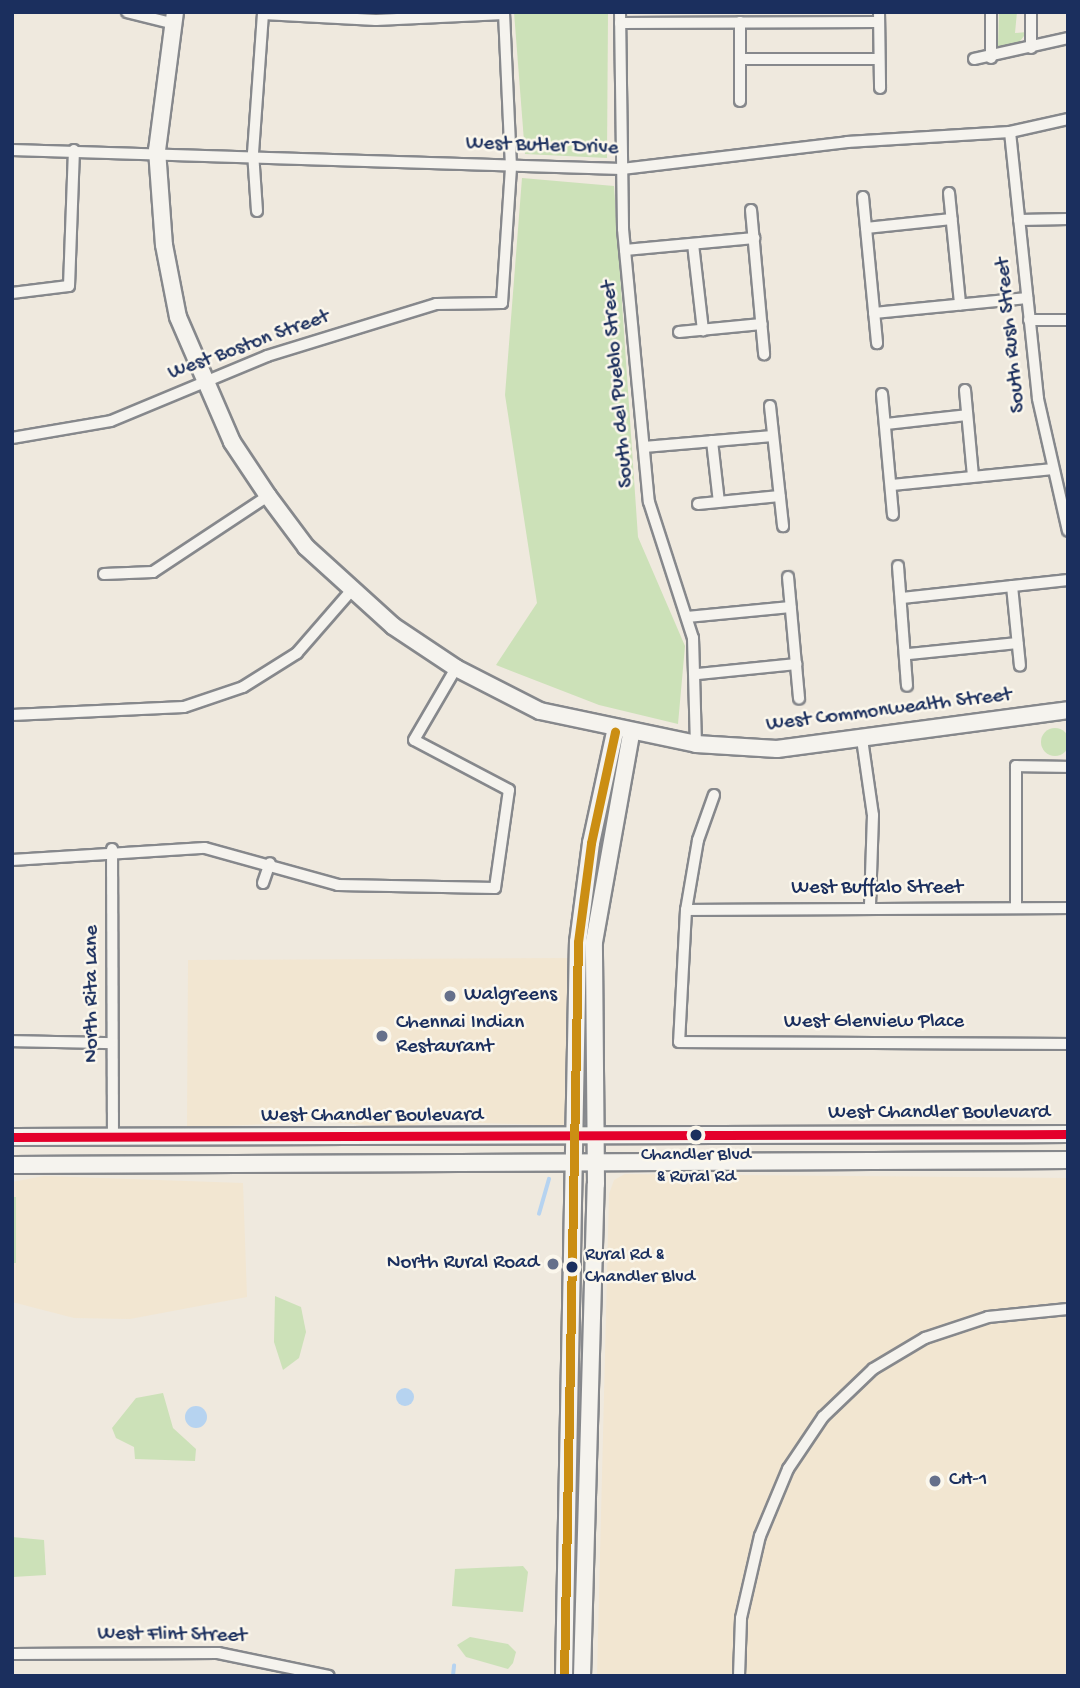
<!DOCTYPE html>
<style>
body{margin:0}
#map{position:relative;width:1080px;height:1688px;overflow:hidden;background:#efe9de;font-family:"Gochi Hand",sans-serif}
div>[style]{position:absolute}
.built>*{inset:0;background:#f2e6d1}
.green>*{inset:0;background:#cce1b8;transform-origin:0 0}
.round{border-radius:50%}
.water>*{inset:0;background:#b6d3f0}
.stream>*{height:3.5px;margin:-1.75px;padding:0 1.75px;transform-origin:1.75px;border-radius:1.75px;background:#b6d3f0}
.roads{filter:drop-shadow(2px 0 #86888c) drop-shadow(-2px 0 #86888c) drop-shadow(0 2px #86888c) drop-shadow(0 -2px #86888c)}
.street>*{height:10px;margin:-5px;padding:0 5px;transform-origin:5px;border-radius:5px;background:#f5f3ee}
.secondary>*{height:16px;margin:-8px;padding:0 8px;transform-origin:8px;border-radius:8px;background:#f5f3ee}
.bus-1>*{height:9px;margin:-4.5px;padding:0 4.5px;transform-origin:4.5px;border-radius:4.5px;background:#e4002b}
.bus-2>*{height:9px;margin:-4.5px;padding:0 4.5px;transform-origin:4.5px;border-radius:4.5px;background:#cb8e13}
.dots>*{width:19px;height:19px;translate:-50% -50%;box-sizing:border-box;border:4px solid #fbf7ec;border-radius:50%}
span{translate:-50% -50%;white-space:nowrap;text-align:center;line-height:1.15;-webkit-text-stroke:5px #fbf7ec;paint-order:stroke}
.bus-label{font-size:19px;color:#1b2f5e}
.left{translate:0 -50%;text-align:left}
.street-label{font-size:21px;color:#1b2f5e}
.poi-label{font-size:21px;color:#1b2f5e}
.right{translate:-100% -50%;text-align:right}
.frame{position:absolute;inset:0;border:14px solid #1b2f5e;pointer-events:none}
</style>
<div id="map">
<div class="built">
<div style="clip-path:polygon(571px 958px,570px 1120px,565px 1126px,434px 1121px,401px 1128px,321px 1121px,187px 1128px,188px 960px)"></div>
<div style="clip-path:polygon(625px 1174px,1068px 1178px,1068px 1676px,597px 1676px,609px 1194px,614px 1180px)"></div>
<div style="clip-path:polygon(44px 1176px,243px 1183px,247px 1297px,130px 1319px,74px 1318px,12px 1302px,12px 1182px)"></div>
</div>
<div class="green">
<div style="clip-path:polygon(514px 12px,608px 12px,607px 158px,525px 154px)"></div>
<div style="clip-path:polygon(999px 12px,1017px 12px,1015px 33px,1027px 32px,1014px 49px,998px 46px)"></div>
<div style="clip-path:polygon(522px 178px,614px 186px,638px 537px,685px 646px,678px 724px,599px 705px,496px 665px,537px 603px,505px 395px)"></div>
<div class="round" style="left:1041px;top:728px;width:28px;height:28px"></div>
<div style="left:12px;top:1197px;width:4px;height:66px"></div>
<div style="clip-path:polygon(275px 1296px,301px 1307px,306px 1332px,299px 1358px,283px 1370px,274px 1342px)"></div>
<div style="clip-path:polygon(163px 1393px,173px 1428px,196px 1449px,195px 1461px,135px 1459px,134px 1447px,116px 1438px,112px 1428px,136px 1398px)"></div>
<div style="clip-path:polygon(12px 1537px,44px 1540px,46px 1575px,13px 1577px)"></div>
<div style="clip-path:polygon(523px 1566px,528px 1572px,523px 1612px,452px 1606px,455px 1569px)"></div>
<div style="clip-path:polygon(470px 1637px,508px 1644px,516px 1652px,513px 1663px,508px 1669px,466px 1657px,457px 1645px)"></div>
</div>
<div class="water">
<div class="round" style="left:396px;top:1388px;width:18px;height:18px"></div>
<div class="round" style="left:185px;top:1406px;width:22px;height:22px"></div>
</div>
<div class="stream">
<div style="left:539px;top:1214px;width:36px;rotate:-74deg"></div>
<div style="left:453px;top:1676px;width:10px;rotate:-84deg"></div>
</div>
<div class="roads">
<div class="street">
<div style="left:127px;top:12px;width:45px;rotate:14deg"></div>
<div style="left:620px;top:12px;width:217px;rotate:89.2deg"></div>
<div style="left:623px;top:229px;width:274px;rotate:84.6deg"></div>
<div style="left:649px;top:502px;width:143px;rotate:72.1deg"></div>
<div style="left:693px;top:638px;width:106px;rotate:88.4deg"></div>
<div style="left:879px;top:12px;width:76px;rotate:89.2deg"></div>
<div style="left:991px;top:12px;width:46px;rotate:90deg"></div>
<div style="left:1031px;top:12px;width:36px;rotate:90deg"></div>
<div style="left:740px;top:22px;width:79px;rotate:90deg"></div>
<div style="left:620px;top:23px;width:259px;rotate:-0.2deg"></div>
<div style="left:740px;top:59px;width:139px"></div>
<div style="left:974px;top:59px;width:96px;rotate:-12.6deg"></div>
<div style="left:1010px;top:132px;width:268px;rotate:84deg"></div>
<div style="left:1038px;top:399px;width:135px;rotate:77.2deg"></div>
<div style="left:12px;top:150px;width:610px;rotate:1.78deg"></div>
<div style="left:622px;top:169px;width:227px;rotate:-6.8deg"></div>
<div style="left:847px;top:142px;width:163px;rotate:-3.5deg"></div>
<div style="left:1010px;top:132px;width:59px;rotate:-12.6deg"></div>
<div style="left:949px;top:193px;width:112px;rotate:84.3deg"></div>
<div style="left:863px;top:197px;width:147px;rotate:84.5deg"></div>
<div style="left:751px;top:210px;width:145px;rotate:84.8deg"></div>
<div style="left:257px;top:211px;width:58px;rotate:-93.9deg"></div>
<div style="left:253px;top:153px;width:139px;rotate:-85.9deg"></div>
<div style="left:263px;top:14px;width:113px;rotate:3deg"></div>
<div style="left:376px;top:20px;width:128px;rotate:-2.7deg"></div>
<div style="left:1019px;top:220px;width:49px;rotate:-1.2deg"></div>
<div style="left:866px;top:228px;width:86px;rotate:-6deg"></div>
<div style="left:693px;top:244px;width:87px;rotate:83.4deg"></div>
<div style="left:625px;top:250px;width:130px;rotate:-5.3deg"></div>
<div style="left:12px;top:293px;width:57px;rotate:-7deg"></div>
<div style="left:69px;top:286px;width:136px;rotate:-87.9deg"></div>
<div style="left:874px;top:313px;width:154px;rotate:-5.6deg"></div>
<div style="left:1029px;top:320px;width:39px"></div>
<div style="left:679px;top:332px;width:83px;rotate:-5.5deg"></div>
<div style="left:965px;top:390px;width:87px;rotate:84.7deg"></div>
<div style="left:882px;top:394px;width:121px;rotate:84.8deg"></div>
<div style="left:770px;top:406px;width:121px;rotate:83.8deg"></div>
<div style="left:886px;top:424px;width:81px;rotate:-6.3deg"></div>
<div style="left:12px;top:438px;width:100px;rotate:-9.7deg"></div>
<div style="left:111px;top:421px;width:169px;rotate:-22.6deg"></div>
<div style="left:267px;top:356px;width:177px;rotate:-17.1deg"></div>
<div style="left:436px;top:304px;width:66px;rotate:-0.9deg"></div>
<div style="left:502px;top:303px;width:136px;rotate:-86.2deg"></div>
<div style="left:511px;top:167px;width:155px;rotate:-92.6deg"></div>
<div style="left:712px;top:441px;width:61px;rotate:83.5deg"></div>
<div style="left:644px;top:447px;width:129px;rotate:-4.9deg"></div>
<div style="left:892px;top:485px;width:162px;rotate:-5.7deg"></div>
<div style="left:698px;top:504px;width:82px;rotate:-5.6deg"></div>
<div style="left:898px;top:566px;width:120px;rotate:85.7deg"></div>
<div style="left:104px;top:574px;width:49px;rotate:-2.3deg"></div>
<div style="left:153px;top:572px;width:138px;rotate:-33.5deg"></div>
<div style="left:788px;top:577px;width:122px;rotate:84.8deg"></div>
<div style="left:1012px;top:586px;width:80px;rotate:84.3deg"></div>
<div style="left:902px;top:598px;width:167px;rotate:-6.2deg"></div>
<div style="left:687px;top:617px;width:104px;rotate:-5.5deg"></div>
<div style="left:909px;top:654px;width:109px;rotate:-5.8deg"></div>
<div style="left:698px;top:674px;width:99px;rotate:-5.8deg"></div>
<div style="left:12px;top:715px;width:172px;rotate:-2.7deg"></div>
<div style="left:184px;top:707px;width:62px;rotate:-18.7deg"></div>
<div style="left:243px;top:687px;width:64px;rotate:-32.2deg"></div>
<div style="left:297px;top:653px;width:81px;rotate:-49deg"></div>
<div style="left:862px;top:739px;width:77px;rotate:81.8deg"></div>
<div style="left:873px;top:815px;width:92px;rotate:91.9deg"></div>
<div style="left:714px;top:795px;width:48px;rotate:109.6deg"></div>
<div style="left:698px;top:840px;width:71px;rotate:99.7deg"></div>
<div style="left:686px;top:910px;width:132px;rotate:93deg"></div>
<div style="left:679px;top:1042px;width:389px;rotate:0.3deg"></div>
<div style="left:112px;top:849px;width:289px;rotate:89.8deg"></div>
<div style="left:12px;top:860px;width:193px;rotate:-3.6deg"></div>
<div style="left:205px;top:848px;width:138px;rotate:15.5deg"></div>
<div style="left:338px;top:885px;width:157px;rotate:1.1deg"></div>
<div style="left:495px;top:888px;width:99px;rotate:-81.9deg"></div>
<div style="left:509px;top:790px;width:107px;rotate:-152.2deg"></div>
<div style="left:414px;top:740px;width:83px;rotate:-59.7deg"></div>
<div style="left:263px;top:883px;width:21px;rotate:-71deg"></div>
<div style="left:1016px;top:907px;width:141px;rotate:-90deg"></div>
<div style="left:1016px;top:766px;width:52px;rotate:1.1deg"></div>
<div style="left:686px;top:910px;width:382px;rotate:-0.3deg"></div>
<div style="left:12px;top:1041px;width:99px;rotate:1.2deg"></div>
<div style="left:12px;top:1654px;width:206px;rotate:-0.3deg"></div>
<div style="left:218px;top:1653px;width:113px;rotate:11.7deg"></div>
<div style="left:739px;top:1676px;width:58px;rotate:-88deg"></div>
<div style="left:741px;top:1618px;width:84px;rotate:-77deg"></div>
<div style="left:760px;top:1536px;width:73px;rotate:-67.3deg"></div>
<div style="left:788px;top:1469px;width:63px;rotate:-56.1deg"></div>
<div style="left:823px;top:1417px;width:69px;rotate:-43.8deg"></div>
<div style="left:873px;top:1369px;width:61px;rotate:-30.8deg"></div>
<div style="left:925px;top:1338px;width:66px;rotate:-18.4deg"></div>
<div style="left:988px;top:1317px;width:80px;rotate:-5.7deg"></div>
</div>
<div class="secondary">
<div style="left:175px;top:12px;width:139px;rotate:97.4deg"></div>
<div style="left:157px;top:150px;width:95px;rotate:85.8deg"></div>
<div style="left:164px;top:245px;width:73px;rotate:79deg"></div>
<div style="left:178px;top:317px;width:136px;rotate:66.6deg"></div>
<div style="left:232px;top:442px;width:65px;rotate:56.3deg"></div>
<div style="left:268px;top:496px;width:64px;rotate:53.3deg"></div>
<div style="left:306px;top:547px;width:118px;rotate:42.2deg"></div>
<div style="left:393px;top:626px;width:76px;rotate:33.7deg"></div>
<div style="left:456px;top:668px;width:94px;rotate:27.1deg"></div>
<div style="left:540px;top:711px;width:159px;rotate:11.9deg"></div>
<div style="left:696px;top:744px;width:81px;rotate:3.5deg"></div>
<div style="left:777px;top:749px;width:294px;rotate:-7.6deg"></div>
<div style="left:12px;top:1137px;width:1056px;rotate:-0.16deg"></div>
<div style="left:12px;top:1165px;width:1056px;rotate:-0.27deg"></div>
<div style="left:564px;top:1676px;width:734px;rotate:-88.91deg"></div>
<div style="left:578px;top:942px;width:100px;rotate:-82.5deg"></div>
<div style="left:591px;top:843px;width:114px;rotate:-77.8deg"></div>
<div style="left:582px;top:1676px;width:492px;rotate:-88.4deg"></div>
<div style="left:596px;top:1184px;width:242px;rotate:-90.5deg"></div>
<div style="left:594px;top:942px;width:210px;rotate:-79.9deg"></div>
</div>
</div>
<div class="bus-1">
<div style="left:12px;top:1137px;width:1056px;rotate:-0.16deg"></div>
</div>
<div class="bus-2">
<div style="left:564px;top:1676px;width:734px;rotate:-88.91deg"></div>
<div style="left:578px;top:942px;width:100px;rotate:-82.5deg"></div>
<div style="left:591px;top:843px;width:114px;rotate:-77.8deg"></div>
</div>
<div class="dots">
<div style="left:450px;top:996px;background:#65708b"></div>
<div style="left:382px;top:1036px;background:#65708b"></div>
<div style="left:696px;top:1135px;background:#1b2f5e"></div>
<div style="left:553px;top:1264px;background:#65708b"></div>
<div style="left:572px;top:1267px;background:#1b2f5e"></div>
<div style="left:935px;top:1481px;background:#65708b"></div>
</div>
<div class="bus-label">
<span style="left:696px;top:1167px">Chandler Blvd<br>&amp; Rural Rd</span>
<span class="left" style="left:585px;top:1267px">Rural Rd &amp;<br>Chandler Blvd</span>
</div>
<div class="street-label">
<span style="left:542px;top:147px;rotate:2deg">West Butler Drive</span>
<span style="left:1012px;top:335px;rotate:-96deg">South Rush Street</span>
<span style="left:249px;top:346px;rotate:-20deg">West Boston Street</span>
<span style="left:619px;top:384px;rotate:-95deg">South del Pueblo Street</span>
<span style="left:889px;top:711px;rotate:-7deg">West Commonwealth Street</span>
<span style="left:877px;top:889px">West Buffalo Street</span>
<span style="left:93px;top:994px;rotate:-90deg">North Rita Lane</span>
<span style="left:874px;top:1023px">West Glenview Place</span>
<span style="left:939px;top:1114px">West Chandler Boulevard</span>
<span style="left:372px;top:1117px">West Chandler Boulevard</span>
<span style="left:172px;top:1636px;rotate:1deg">West Flint Street</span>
</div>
<div class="poi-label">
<span class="left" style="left:464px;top:996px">Walgreens</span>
<span class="left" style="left:396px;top:1036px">Chennai Indian<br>Restaurant</span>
<span class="right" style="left:539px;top:1264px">North Rural Road</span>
<span class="left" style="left:949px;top:1481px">CH-1</span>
</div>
<div class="frame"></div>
</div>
